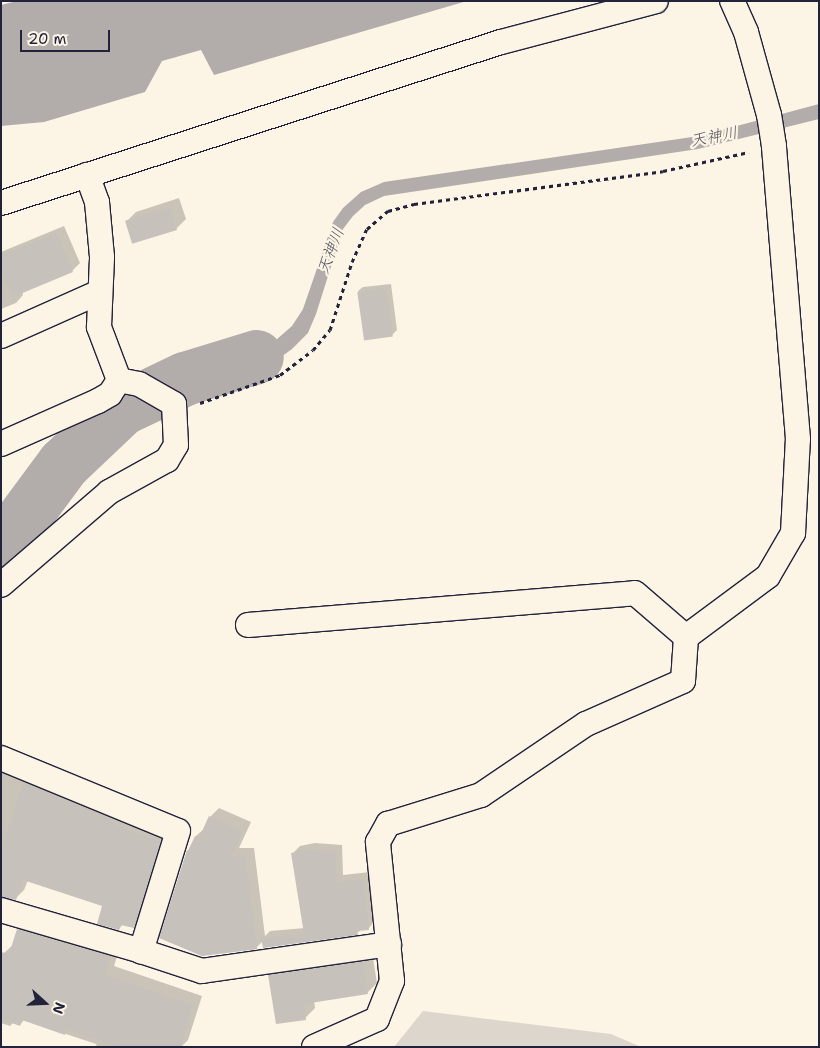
<!DOCTYPE html>
<meta charset="utf-8">
<style>
body{margin:0}
#map{position:relative;width:820px;height:1048px;overflow:hidden;background:#fcf5e5;font-family:"Shantell Sans","Klee One",sans-serif}
div>[style]{position:absolute}
.green>*{inset:0;background:#dcd6cc}
.water>*{inset:0;background:#b2adab}
.shadow>*{inset:0;background:#0003}
.river>*{height:54px;margin:-27px;padding:0 27px;transform-origin:27px;border-radius:27px;background:#b2adab}
.building>*{inset:0;background:#c6c1bb;transform-origin:0 0}
.path>*{height:3px;margin-top:-1.5px;transform-origin:0;background:repeating-linear-gradient(90deg,#22223b 0 4px,transparent 0 8px)}
.roads{filter:drop-shadow(1px 0 #22223b) drop-shadow(-1px 0 #22223b) drop-shadow(0 1px #22223b) drop-shadow(0 -1px #22223b)}
.street>*{height:24px;margin:-12px;padding:0 12px;transform-origin:12px;border-radius:12px;background:#fcf5e5}
span{translate:-50% -50%;white-space:nowrap;text-align:center;line-height:1.15;-webkit-text-stroke:4.5px #fcf5e5;paint-order:stroke}
.water-label{font-size:16px;color:#545362;font-style:italic}
.frame{position:absolute;inset:0;border:2px solid #22223b;pointer-events:none}
.north{position:absolute;left:20px;top:978px;width:50px;height:50px;-webkit-text-stroke:4px #fcf5e5;paint-order:stroke;rotate:110deg;font-size:14px;font-weight:700;line-height:20px;text-align:center;color:#22223b}
.north::after{content:'';display:block;margin:auto;width:18px;height:22px;background:#22223b;clip-path:polygon(50% 0,100% 100%,50% 72%,0 100%)}
.scale{position:absolute;left:20px;top:30px;width:90px;height:22px;box-sizing:border-box;border:2px solid #22223b;border-top:0;padding-left:6px;font-size:15px;line-height:18px;white-space:nowrap;color:#22223b;-webkit-text-stroke:4px #fcf5e5;paint-order:stroke}
</style>
<div id="map">
<div class="green">
<div style="clip-path:polygon(423px 1011px,611px 1034px,641px 1047px,394px 1047px)"></div>
</div>
<div class="water">
<div style="clip-path:polygon(17px 1px,467px 1px,214px 75px,201px 50px,162px 61px,145px 92px,44px 122px,1px 126px,1px 5px)"></div>
<div style="clip-path:polygon(819px 104px,819px 119px,698px 149px,384px 196px,365px 205px,353px 216px,343px 229px,316px 314px,308px 333px,292px 349px,270px 365px,192px 391px,185px 373px,269px 346px,292px 326px,303px 309px,333px 222px,343px 208px,361px 192px,384px 182px,699px 136px)"></div>
</div>
<div class="shadow">
<div style="clip-path:polygon(179px 198px,186px 219px,176px 229px,126px 222px,136px 212px)"></div>
<div style="clip-path:polygon(64px 226px,80px 263px,72px 271px,22px 292px,23px 295px,16px 303px,1px 309px,1px 252px)"></div>
<div style="clip-path:polygon(391px 284px,397px 330px,392px 335px,358px 291px,363px 287px)"></div>
<div style="clip-path:polygon(1px 767px,169px 832px,142px 918px,133px 927px,123px 924px,119px 929px,104px 906px,28px 880px,24px 890px,15px 899px,1px 894px)"></div>
<div style="clip-path:polygon(219px 808px,251px 822px,239px 848px,254px 848px,265px 936px,270px 931px,305px 928px,293px 853px,300px 846px,315px 843px,342px 845px,343px 875px,370px 872px,375px 921px,368px 929px,362px 929px,357px 933px,263px 941px,256px 948px,202px 955px,161px 937px,188px 851px,196px 836px,206px 827px,210px 817px)"></div>
<div style="clip-path:polygon(28px 920px,120px 947px,114px 966px,202px 996px,188px 1040px,181px 1047px,97px 1047px,96px 1044px,24px 1020px,20px 1025px,14px 1022px,10px 1026px,1px 1023px,1px 960px,4px 953px,14px 944px,18px 930px)"></div>
<div style="clip-path:polygon(372px 952px,377px 983px,368px 992px,314px 1001px,315px 1008px,305px 1018px,269px 976px,279px 966px)"></div>
</div>
<div class="river">
<div style="left:1px;top:549px;width:106px;rotate:-53.5deg"></div>
<div style="left:64px;top:464px;width:80px;rotate:-43.5deg"></div>
<div style="left:122px;top:409px;width:70px;rotate:-25.5deg"></div>
<div style="left:185px;top:379px;width:75px;rotate:-17deg"></div>
</div>
<div class="building">
<div style="left:170px;top:207px;width:24px;height:47px;rotate:73deg"></div>
<div style="clip-path:polygon(57px 233px,73px 272px,13px 297px,1px 271px,1px 255px)"></div>
<div style="left:386px;top:288px;width:49px;height:29px;rotate:82deg"></div>
<div style="clip-path:polygon(23px 783px,91px 810px,116px 822px,115px 825px,161px 841px,134px 928px,121px 925px,119px 930px,97px 924px,102px 906px,23px 880px,16px 900px,1px 897px,1px 852px)"></div>
<div style="clip-path:polygon(209px 816px,243px 832px,231px 857px,245px 856px,257px 949px,202px 956px,159px 938px,187px 850px,188px 851px,195px 836px,199px 838px)"></div>
<div style="clip-path:polygon(307px 850px,335px 852px,336px 882px,363px 879px,369px 930px,357px 931px,358px 935px,263px 948px,261px 938px,304px 934px,291px 853px)"></div>
<div style="clip-path:polygon(17px 929px,111px 957px,105px 975px,193px 1005px,180px 1047px,118px 1047px,66px 1029px,65px 1035px,22px 1020px,20px 1026px,1px 1019px,1px 952px,9px 954px)"></div>
<div style="clip-path:polygon(363px 962px,368px 994px,304px 1004px,306px 1020px,276px 1024px,268px 975px)"></div>
</div>
<div class="path">
<div style="left:200px;top:403px;width:85px;rotate:-19.3deg"></div>
<div style="left:280px;top:375px;width:41px;rotate:-37.1deg"></div>
<div style="left:313px;top:350px;width:26px;rotate:-50deg"></div>
<div style="left:330px;top:330px;width:71px;rotate:-72.1deg"></div>
<div style="left:352px;top:262px;width:36px;rotate:-66deg"></div>
<div style="left:367px;top:229px;width:28px;rotate:-41deg"></div>
<div style="left:388px;top:211px;width:27px;rotate:-15deg"></div>
<div style="left:414px;top:204px;width:251px;rotate:-7.5deg"></div>
<div style="left:663px;top:171px;width:88px;rotate:-12.5deg"></div>
</div>
<div class="roads">
<div class="street">
<div style="left:1px;top:203px;width:525px;rotate:-17.85deg"></div>
<div style="left:501px;top:42px;width:160px;rotate:-14.8deg"></div>
<div style="left:1px;top:336px;width:108px;rotate:-24deg"></div>
<div style="left:1px;top:444px;width:106px;rotate:-23.9deg"></div>
<div style="left:98px;top:401px;width:14px;rotate:-30deg"></div>
<div style="left:110px;top:394px;width:17px;rotate:-57deg"></div>
<div style="left:1px;top:585px;width:143px;rotate:-40.7deg"></div>
<div style="left:109px;top:492px;width:66px;rotate:-28.9deg"></div>
<div style="left:167px;top:460px;width:17px;rotate:-59deg"></div>
<div style="left:176px;top:445px;width:41px;rotate:-92.8deg"></div>
<div style="left:174px;top:404px;width:40px;rotate:-150.3deg"></div>
<div style="left:139px;top:384px;width:20px;rotate:-169deg"></div>
<div style="left:119px;top:380px;width:57px;rotate:-110.7deg"></div>
<div style="left:99px;top:327px;width:70px;rotate:-87.5deg"></div>
<div style="left:102px;top:257px;width:55px;rotate:-95.2deg"></div>
<div style="left:97px;top:202px;width:29px;rotate:-110deg"></div>
<div style="left:248px;top:625px;width:388px;rotate:-4.7deg"></div>
<div style="left:635px;top:593px;width:67px;rotate:40.8deg"></div>
<div style="left:1px;top:758px;width:191px;rotate:22.4deg"></div>
<div style="left:178px;top:831px;width:126px;rotate:107.1deg"></div>
<div style="left:141px;top:951px;width:64px;rotate:18.2deg"></div>
<div style="left:202px;top:971px;width:189px;rotate:-8.2deg"></div>
<div style="left:1px;top:910px;width:146px;rotate:16.3deg"></div>
<div style="left:314px;top:1047px;width:69px;rotate:-24deg"></div>
<div style="left:377px;top:1019px;width:41px;rotate:-68.5deg"></div>
<div style="left:392px;top:981px;width:140px;rotate:-95.8deg"></div>
<div style="left:378px;top:842px;width:21px;rotate:-61deg"></div>
<div style="left:388px;top:824px;width:97px;rotate:-17.3deg"></div>
<div style="left:481px;top:795px;width:127px;rotate:-34.1deg"></div>
<div style="left:586px;top:724px;width:106px;rotate:-23.9deg"></div>
<div style="left:683px;top:681px;width:44px;rotate:-86.1deg"></div>
<div style="left:686px;top:637px;width:102px;rotate:-36.6deg"></div>
<div style="left:768px;top:576px;width:50px;rotate:-59.8deg"></div>
<div style="left:793px;top:533px;width:94px;rotate:-87deg"></div>
<div style="left:798px;top:439px;width:294px;rotate:-94.7deg"></div>
<div style="left:774px;top:146px;width:31px;rotate:-99deg"></div>
<div style="left:769px;top:115px;width:86px;rotate:-105.5deg"></div>
<div style="left:746px;top:32px;width:34px;rotate:-114deg"></div>
</div>
</div>
<div class="water-label">
<span style="left:714px;top:137px;rotate:-11deg">天神川</span>
<span style="left:331px;top:251px;rotate:-69deg">天神川</span>
</div>
<div class="frame"></div>
<div class="north">N</div>
<div class="scale">20 m</div>
</div>
